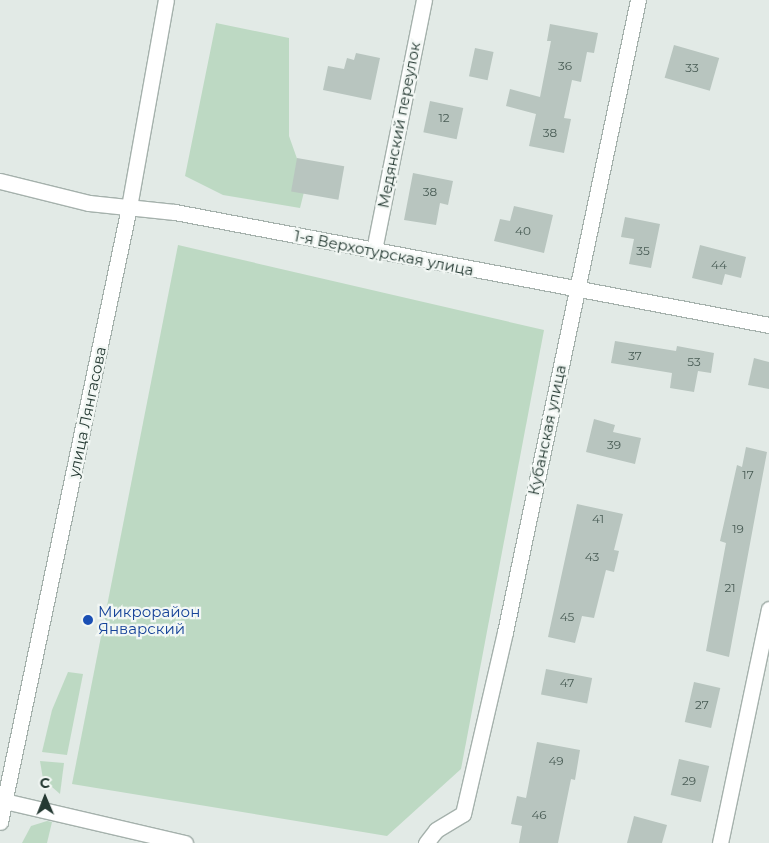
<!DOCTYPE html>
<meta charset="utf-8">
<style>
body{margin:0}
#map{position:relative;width:769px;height:843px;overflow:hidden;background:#e2eae6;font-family:Montserrat,sans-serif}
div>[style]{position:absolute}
.green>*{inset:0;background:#bdd9c3}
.building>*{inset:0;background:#b8c5bf;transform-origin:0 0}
.roads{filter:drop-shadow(1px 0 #a5b1ac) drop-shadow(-1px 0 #a5b1ac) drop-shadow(0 1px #a5b1ac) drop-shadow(0 -1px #a5b1ac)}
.street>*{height:15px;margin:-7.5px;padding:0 7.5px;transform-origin:7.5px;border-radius:7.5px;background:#fff}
.secondary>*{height:15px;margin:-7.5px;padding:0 7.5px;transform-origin:7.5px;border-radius:7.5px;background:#fff}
.dots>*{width:14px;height:14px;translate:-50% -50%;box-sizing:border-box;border:2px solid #f2f7f4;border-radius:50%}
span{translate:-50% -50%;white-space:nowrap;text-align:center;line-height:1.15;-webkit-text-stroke:4.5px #f2f7f4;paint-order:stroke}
.number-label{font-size:12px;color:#495c55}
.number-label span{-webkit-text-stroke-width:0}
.street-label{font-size:15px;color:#243932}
.transit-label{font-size:15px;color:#164399}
.left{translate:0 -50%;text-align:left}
.north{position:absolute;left:20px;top:773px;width:50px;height:50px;-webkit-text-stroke:4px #f2f7f4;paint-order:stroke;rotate:359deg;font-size:14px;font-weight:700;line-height:20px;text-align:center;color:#243932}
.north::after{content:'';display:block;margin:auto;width:18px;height:22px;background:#243932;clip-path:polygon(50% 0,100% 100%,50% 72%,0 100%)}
</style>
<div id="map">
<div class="green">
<div style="clip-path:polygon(216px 23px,289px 38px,289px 136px,306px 184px,300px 208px,223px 195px,185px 176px)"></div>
<div style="clip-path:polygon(178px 245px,544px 330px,461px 769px,387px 836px,72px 784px)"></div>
<div style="clip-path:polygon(68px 672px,83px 674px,67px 755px,42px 752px,52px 710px)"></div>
<div style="clip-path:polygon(40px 761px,64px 763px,60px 794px,43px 779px)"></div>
<div style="clip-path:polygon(47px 821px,52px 822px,47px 843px,22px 843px,31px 826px)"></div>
</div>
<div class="building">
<div style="clip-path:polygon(550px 24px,598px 33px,594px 53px,587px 52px,581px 82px,572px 80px,564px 118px,571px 119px,564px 153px,529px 146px,536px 114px,506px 106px,510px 89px,540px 97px,551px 41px,547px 41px)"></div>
<div style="left:674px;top:45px;width:47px;height:34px;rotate:16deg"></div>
<div style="left:475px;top:48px;width:19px;height:29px;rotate:12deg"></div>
<div style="clip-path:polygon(356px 53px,380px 58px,371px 100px,323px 90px,328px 66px,344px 69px,347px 58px,354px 60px)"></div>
<div style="left:430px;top:101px;width:34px;height:32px;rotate:12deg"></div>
<div style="left:297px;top:158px;width:48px;height:34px;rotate:10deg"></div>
<div style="clip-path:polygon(413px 173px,453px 181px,448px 205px,440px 203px,436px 225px,404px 220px)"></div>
<div style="clip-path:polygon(514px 206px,553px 215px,544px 253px,494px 241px,500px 219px,510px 221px)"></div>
<div style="clip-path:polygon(625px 217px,660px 224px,651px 268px,629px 264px,634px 239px,621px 237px)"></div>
<div style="clip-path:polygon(700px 245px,746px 257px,741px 278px,725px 274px,722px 285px,692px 278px)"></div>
<div style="clip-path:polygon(615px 341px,676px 351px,677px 346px,714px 353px,711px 373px,698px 371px,694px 392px,670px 388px,672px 373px,611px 363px)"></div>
<div style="clip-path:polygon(754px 358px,769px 362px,769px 389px,748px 385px)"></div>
<div style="clip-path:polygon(594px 419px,615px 425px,613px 432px,641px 438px,635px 464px,586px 452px)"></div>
<div style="clip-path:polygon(746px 447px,767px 452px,729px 657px,706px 651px,726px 543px,720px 541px,737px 465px,742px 467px)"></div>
<div style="clip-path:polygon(577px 504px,623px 514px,614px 550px,619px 551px,614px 572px,606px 570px,594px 618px,582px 616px,575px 643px,548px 637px)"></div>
<div style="left:546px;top:669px;width:47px;height:26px;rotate:11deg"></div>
<div style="left:694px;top:682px;width:27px;height:41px;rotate:13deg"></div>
<div style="clip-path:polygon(537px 742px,580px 750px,575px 780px,571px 779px,558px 843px,519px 843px,522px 826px,511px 824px,517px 796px,526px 798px)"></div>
<div style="left:679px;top:759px;width:31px;height:37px;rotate:13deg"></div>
<div style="clip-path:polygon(634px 816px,667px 825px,662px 843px,627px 843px)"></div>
</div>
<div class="roads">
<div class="street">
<div style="left:0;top:181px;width:92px;rotate:13.9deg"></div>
<div style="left:89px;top:203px;width:86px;rotate:6deg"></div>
<div style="left:175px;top:212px;width:605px;rotate:10.77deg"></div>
<div style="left:374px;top:250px;width:255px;rotate:-78.7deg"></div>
<div style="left:0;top:800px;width:190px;rotate:13.1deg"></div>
<div style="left:426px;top:843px;width:16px;rotate:-52deg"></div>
<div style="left:436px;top:830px;width:31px;rotate:-31deg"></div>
<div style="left:463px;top:814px;width:187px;rotate:-77deg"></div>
<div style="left:505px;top:632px;width:646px;rotate:-78.12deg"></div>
<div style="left:720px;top:843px;width:239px;rotate:-78.2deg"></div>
</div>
<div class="secondary">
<div style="left:0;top:822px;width:628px;rotate:-78.15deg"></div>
<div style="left:129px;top:207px;width:210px;rotate:-79.9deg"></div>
</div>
</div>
<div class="dots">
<div style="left:88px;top:620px;background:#1a4fb4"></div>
</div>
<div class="number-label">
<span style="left:565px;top:66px">36</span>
<span style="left:692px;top:68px">33</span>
<span style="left:444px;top:118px">12</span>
<span style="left:550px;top:133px">38</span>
<span style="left:430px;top:192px">38</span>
<span style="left:523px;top:231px">40</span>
<span style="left:643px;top:251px">35</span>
<span style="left:719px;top:265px">44</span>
<span style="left:635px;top:356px">37</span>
<span style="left:694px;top:362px">53</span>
<span style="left:614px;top:445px">39</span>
<span style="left:748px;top:475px">17</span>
<span style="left:598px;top:519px">41</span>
<span style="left:738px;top:529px">19</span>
<span style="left:592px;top:557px">43</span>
<span style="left:730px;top:588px">21</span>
<span style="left:567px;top:617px">45</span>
<span style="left:567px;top:683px">47</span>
<span style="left:702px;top:705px">27</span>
<span style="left:556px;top:761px">49</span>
<span style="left:689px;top:781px">29</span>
<span style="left:539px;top:815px">46</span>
</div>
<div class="street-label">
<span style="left:399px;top:125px;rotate:-79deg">Медянский переулок</span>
<span style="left:384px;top:253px;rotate:11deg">1-я Верхотурская улица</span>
<span style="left:87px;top:412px;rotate:-78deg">улица Лянгасова</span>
<span style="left:547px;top:430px;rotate:-78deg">Кубанская улица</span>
</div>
<div class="transit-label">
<span class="left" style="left:98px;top:620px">Микрорайон<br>Январский</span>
</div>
<div class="north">С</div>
</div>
